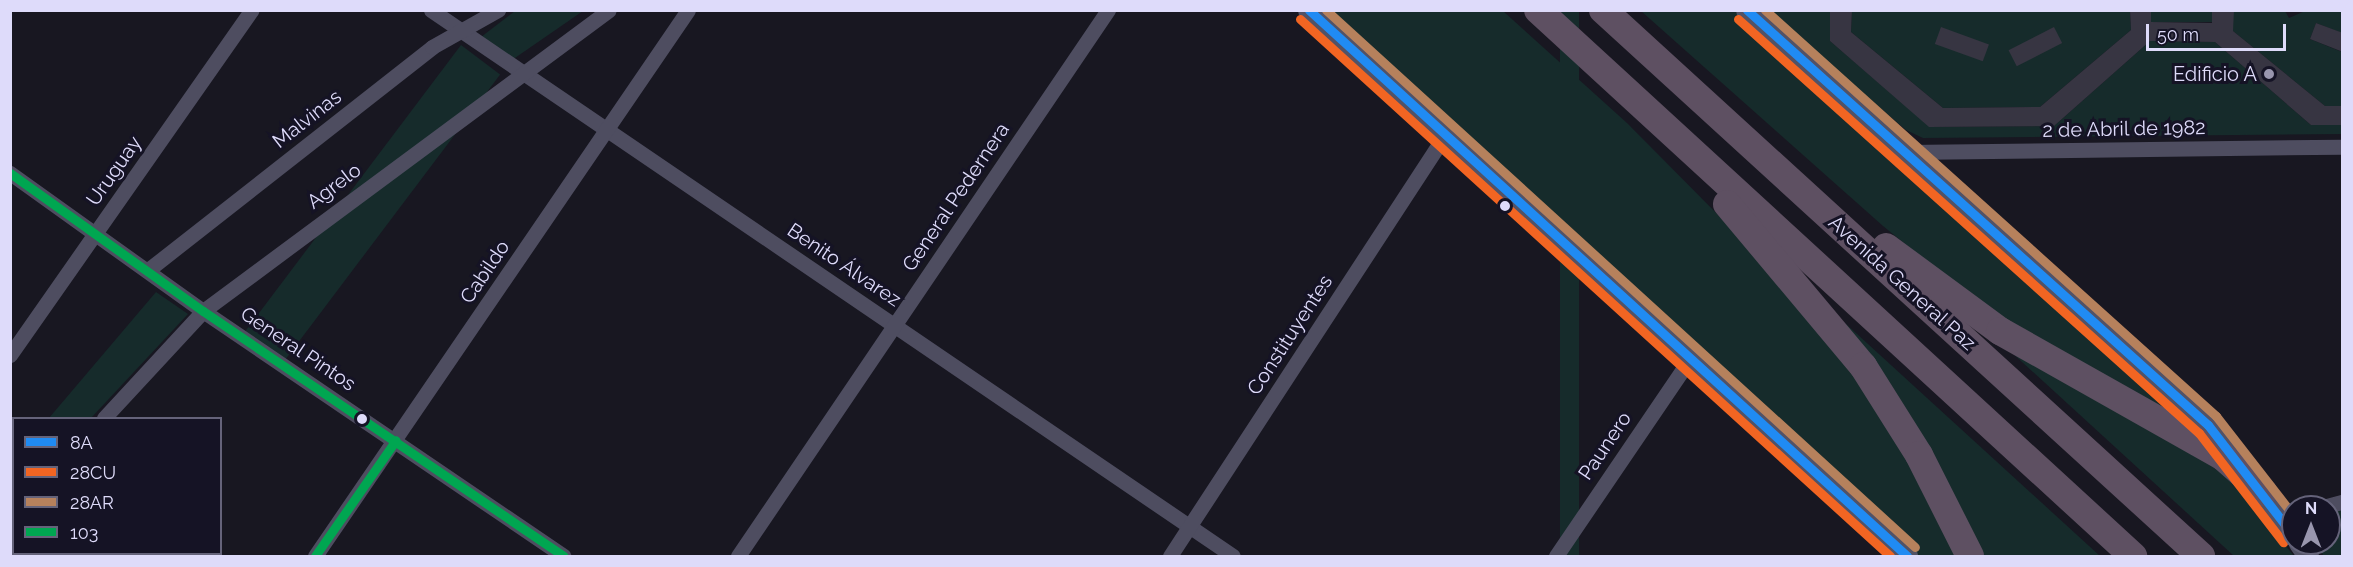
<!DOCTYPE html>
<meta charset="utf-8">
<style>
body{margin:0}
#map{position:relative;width:2353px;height:567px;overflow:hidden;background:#181721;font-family:Raleway,sans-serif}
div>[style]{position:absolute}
.green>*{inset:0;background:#162b2b;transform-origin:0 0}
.building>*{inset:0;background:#373542;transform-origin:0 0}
.street>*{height:15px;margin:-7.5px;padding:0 7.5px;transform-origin:7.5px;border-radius:7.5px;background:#4e4d60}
.secondary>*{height:21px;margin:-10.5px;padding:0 10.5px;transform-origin:10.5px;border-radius:10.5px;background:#525266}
.highway>*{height:28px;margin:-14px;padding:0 14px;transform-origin:14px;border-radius:14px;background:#5e5062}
.bus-1>*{height:9px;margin:-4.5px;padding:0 4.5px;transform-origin:4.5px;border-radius:4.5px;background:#208bf3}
.bus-2>*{height:9px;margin:-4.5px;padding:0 4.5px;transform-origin:4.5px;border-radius:4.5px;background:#f26522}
.bus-3>*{height:9px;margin:-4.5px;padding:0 4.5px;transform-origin:4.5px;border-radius:4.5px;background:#b6815c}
.bus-4>*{height:9px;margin:-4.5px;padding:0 4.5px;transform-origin:4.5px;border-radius:4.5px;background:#00a651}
.dots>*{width:16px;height:16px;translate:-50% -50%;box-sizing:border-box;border:3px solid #151325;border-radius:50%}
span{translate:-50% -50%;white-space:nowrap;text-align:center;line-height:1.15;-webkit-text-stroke:6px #151325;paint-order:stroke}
.poi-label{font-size:20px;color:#dedbfa}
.right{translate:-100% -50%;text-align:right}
.street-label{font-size:20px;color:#dedbfa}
.frame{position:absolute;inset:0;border:12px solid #dedbfa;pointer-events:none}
.legend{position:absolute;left:12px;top:417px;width:210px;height:138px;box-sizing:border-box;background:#151325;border:2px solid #65637a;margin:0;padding:8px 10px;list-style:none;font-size:18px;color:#dedbfa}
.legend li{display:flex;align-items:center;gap:12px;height:30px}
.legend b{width:30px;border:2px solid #65637a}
.north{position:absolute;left:2281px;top:495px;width:60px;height:60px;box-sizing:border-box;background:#151325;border:2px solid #65637a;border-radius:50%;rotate:0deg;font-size:16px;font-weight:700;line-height:24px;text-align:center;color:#dedbfa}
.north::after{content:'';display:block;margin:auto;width:21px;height:27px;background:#9996ae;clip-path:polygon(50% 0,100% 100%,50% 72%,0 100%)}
.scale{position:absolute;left:2146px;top:24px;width:140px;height:27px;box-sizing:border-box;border:3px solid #dedbfa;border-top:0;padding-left:8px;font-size:18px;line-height:21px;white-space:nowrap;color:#dedbfa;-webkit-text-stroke:4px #151325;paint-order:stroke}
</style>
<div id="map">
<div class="green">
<div style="clip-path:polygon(515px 11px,583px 11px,512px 60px,481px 37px)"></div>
<div style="clip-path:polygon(1327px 11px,1503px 11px,1627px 123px,1740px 237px,1829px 340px,1918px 472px,1959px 556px,1918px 556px)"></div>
<div style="left:1560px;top:11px;width:19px;height:810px"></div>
<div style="clip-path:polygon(1641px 11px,1735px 11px,2182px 419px,2082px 370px,1967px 294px,1883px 226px)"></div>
<div style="clip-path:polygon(1767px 11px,1830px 11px,1830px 41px,1930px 127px,2054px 126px,2150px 41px,2215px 42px,2311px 125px,2342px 125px,2342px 134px,1923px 138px,1906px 130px)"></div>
<div style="clip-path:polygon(1852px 11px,2130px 11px,2131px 30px,2040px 107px,1943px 108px,1851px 32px)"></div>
<div style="left:2151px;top:11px;width:61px;height:11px"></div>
<div style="clip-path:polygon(2233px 11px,2285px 11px,2289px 18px,2305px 11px,2342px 11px,2342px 33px,2316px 23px,2310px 39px,2342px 52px,2342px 106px,2325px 106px,2233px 31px)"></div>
<div style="left:461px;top:45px;width:49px;height:370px;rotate:37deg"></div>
<div style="clip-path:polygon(156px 292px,188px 314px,91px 418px,49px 418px)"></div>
<div style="clip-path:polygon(1845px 323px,2100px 556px,1981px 556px)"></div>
<div style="clip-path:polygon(1997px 339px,2173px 436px,2231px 480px,2294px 556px,2234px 556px)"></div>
<div style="clip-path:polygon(2342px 510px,2342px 556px,2324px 556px,2314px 543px,2329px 543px,2329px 513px)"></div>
</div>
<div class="building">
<div style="clip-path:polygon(1830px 10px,1852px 10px,1851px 32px,1943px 108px,2040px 107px,2131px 30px,2130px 10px,2151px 10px,2151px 22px,2212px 23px,2212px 10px,2234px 10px,2233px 31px,2325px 106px,2343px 106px,2343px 125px,2311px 125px,2215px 42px,2150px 41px,2054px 126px,1929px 127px,1830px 41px)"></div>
<div style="clip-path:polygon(2316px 23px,2343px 33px,2343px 52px,2310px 39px)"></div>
<div style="left:1941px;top:27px;width:51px;height:18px;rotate:20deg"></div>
<div style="left:2054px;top:27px;width:18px;height:51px;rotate:63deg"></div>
</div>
<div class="street">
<div style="left:431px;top:10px;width:970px;rotate:34.25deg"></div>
<div style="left:1906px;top:152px;width:436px;rotate:-0.7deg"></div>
<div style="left:10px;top:173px;width:237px;rotate:35.6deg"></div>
<div style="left:203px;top:311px;width:436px;rotate:34.2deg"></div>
<div style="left:148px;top:270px;width:361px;rotate:-38.1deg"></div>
<div style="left:432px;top:47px;width:76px;rotate:-29.3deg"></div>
<div style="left:10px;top:355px;width:421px;rotate:-55deg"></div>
<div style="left:104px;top:418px;width:146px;rotate:-47.2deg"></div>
<div style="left:203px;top:311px;width:505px;rotate:-36.55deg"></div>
<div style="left:2323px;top:507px;width:20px;rotate:-15deg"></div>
<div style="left:10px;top:529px;width:6px;rotate:-45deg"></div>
<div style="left:315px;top:556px;width:661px;rotate:-55.66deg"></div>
<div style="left:738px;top:556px;width:660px;rotate:-55.88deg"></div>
<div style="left:1170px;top:556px;width:503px;rotate:-56.85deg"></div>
<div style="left:1556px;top:556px;width:237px;rotate:-55.8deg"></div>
</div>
<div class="secondary">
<div style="left:1308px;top:10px;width:811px;rotate:42.35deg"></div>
<div style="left:1746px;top:10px;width:621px;rotate:41.93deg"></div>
<div style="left:2208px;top:425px;width:44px;rotate:48.7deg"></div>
<div style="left:2237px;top:458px;width:95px;rotate:54deg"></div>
<div style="left:2299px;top:543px;width:16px;rotate:55deg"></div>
</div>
<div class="highway">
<div style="left:1538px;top:10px;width:808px;rotate:42.54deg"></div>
<div style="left:1603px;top:10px;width:810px;rotate:42.4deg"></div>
<div style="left:1727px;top:204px;width:212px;rotate:50deg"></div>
<div style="left:1863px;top:366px;width:105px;rotate:57.8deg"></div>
<div style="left:1919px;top:455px;width:113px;rotate:63.2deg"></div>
<div style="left:1886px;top:247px;width:142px;rotate:36.4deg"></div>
<div style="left:2000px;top:331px;width:255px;rotate:29.4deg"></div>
<div style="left:2222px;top:456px;width:55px;rotate:41.3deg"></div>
</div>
<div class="bus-1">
<div style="left:1309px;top:10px;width:810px;rotate:42.4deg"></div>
<div style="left:1747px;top:10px;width:620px;rotate:41.99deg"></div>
<div style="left:2208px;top:425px;width:139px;rotate:52.3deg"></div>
</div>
<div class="bus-2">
<div style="left:1300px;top:19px;width:798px;rotate:42.31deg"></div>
<div style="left:1738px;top:19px;width:620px;rotate:41.93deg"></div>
<div style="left:2199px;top:433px;width:138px;rotate:52.4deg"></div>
</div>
<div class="bus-3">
<div style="left:1326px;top:10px;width:797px;rotate:42.36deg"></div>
<div style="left:1765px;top:10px;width:607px;rotate:41.99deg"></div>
<div style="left:2216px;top:416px;width:125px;rotate:52.1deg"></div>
</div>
<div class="bus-4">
<div style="left:10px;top:173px;width:237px;rotate:35.6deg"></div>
<div style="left:203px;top:311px;width:436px;rotate:34.2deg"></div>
<div style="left:315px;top:556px;width:141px;rotate:-55.1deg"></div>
</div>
<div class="dots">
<div style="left:2269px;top:74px;background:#9996ae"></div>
<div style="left:1505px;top:206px;background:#dedbfa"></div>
<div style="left:362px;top:419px;background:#dedbfa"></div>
</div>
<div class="poi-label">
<span class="right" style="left:2257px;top:74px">Edificio A</span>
</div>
<div class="street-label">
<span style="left:307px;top:119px;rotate:-38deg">Malvinas</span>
<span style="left:2124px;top:129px;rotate:-1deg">2 de Abril de 1982</span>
<span style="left:114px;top:171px;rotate:-55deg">Uruguay</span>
<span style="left:334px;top:186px;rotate:-37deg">Agrelo</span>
<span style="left:956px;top:197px;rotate:-56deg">General Pedernera</span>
<span style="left:844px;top:265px;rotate:34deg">Benito Álvarez</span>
<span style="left:485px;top:272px;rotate:-56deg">Cabildo</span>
<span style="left:1902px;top:283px;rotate:42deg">Avenida General Paz</span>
<span style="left:1290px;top:335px;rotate:-57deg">Constituyentes</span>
<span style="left:298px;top:349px;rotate:34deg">General Pintos</span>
<span style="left:1605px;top:446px;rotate:-56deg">Paunero</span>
</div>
<div class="frame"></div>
<ul class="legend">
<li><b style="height:8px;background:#208bf3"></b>8A</li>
<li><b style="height:8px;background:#f26522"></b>28CU</li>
<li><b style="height:8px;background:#b6815c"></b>28AR</li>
<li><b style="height:8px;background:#00a651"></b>103</li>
</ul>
<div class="north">N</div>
<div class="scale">50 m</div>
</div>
